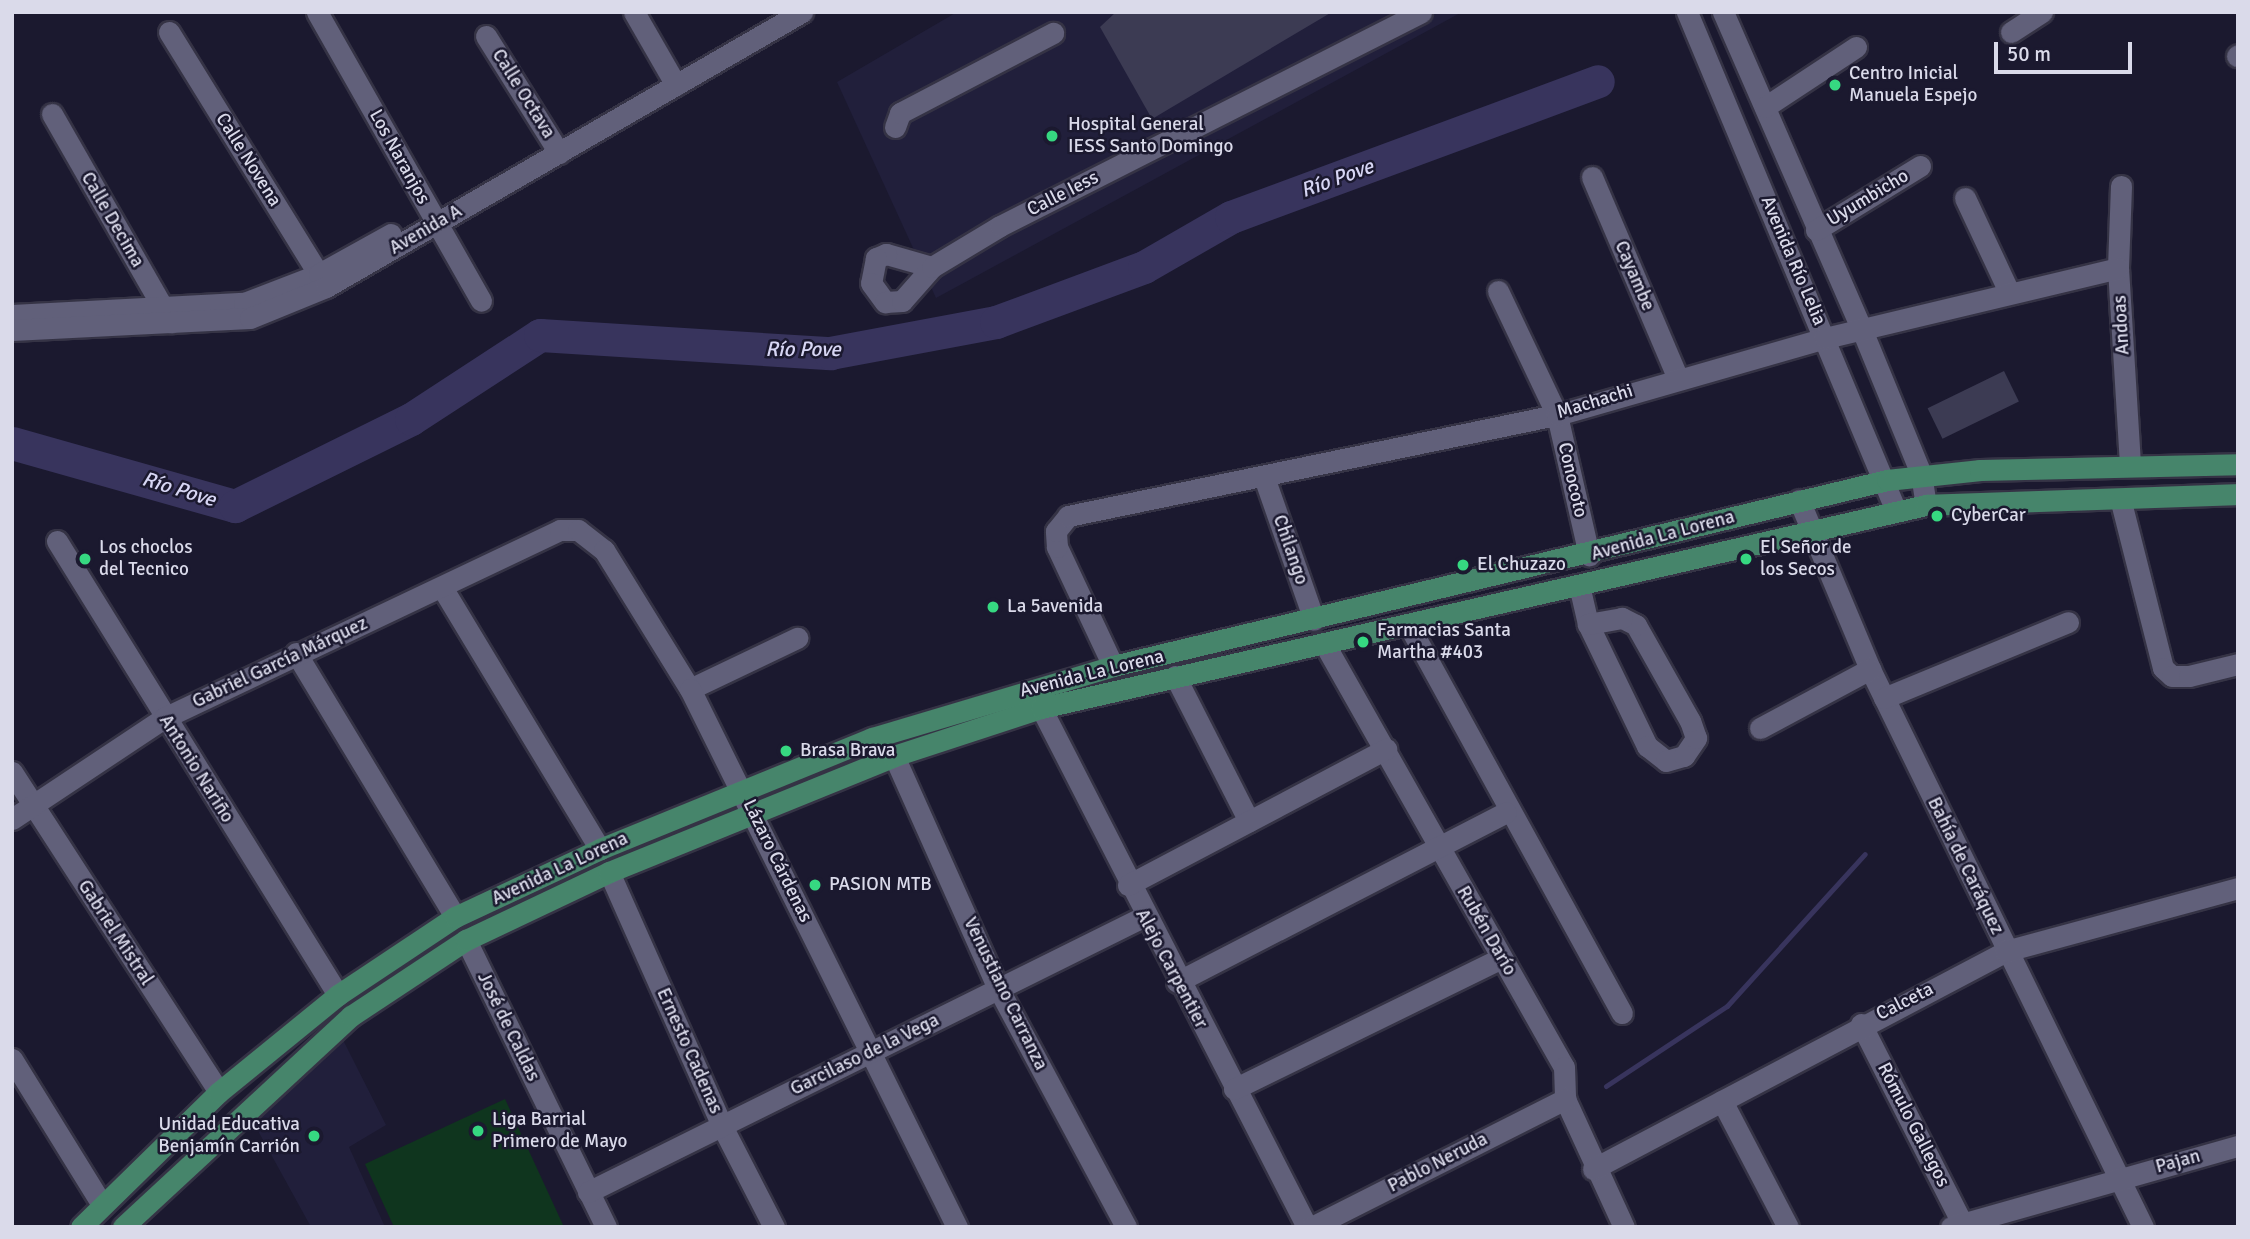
<!DOCTYPE html>
<meta charset="utf-8">
<style>
body{margin:0}
#map{position:relative;width:2250px;height:1239px;overflow:hidden;background:#1b192f;font-family:Signika,sans-serif}
div>[style]{position:absolute}
.built>*{inset:0;background:#211f3b}
.green>*{inset:0;background:#0f351e}
.stream>*{height:5px;margin:-2.5px;padding:0 2.5px;transform-origin:2.5px;border-radius:2.5px;background:#38345d}
.river>*{height:33px;margin:-16.5px;padding:0 16.5px;transform-origin:16.5px;border-radius:16.5px;background:#38345d}
.building>*{inset:0;background:#3c3b53;transform-origin:0 0}
.roads{filter:drop-shadow(2px 0 #353345) drop-shadow(-2px 0 #353345) drop-shadow(0 2px #353345) drop-shadow(0 -2px #353345)}
.minor>*{height:21px;margin:-10.5px;padding:0 10.5px;transform-origin:10.5px;border-radius:10.5px;background:#61607a}
.major>*{height:21px;margin:-10.5px;padding:0 10.5px;transform-origin:10.5px;border-radius:10.5px;background:#46856b}
.dots>*{width:19px;height:19px;translate:-50% -50%;box-sizing:border-box;border:4px solid #1b192f;border-radius:50%}
span{translate:-50% -50%;white-space:nowrap;text-align:center;line-height:1.15;-webkit-text-stroke:5px #1b192f;paint-order:stroke}
.poi-label{font-size:19px;color:#dadaea}
.left{translate:0 -50%;text-align:left}
.right{translate:-100% -50%;text-align:right}
.street-label{font-size:19px;color:#dadaea}
.water-label{font-size:21px;color:#d7d6f4;font-style:italic}
.frame{position:absolute;inset:0;border:14px solid #dadaea;pointer-events:none}
.scale{position:absolute;left:1994px;top:42px;width:138px;height:32px;box-sizing:border-box;border:4px solid #dadaea;border-top:0;padding-left:9px;font-size:21px;line-height:24px;white-space:nowrap;color:#dadaea;-webkit-text-stroke:5px #1b192f;paint-order:stroke}
</style>
<div id="map">
<div class="built">
<div style="clip-path:polygon(957px 12px,1462px 12px,936px 298px,837px 82px)"></div>
<div style="clip-path:polygon(339px 1032px,386px 1125px,349px 1147px,385px 1227px,311px 1227px,251px 1118px)"></div>
</div>
<div class="green">
<div style="clip-path:polygon(505px 1099px,564px 1227px,394px 1227px,365px 1164px)"></div>
</div>
<div class="stream">
<div style="left:1606px;top:1086px;width:145px;rotate:-33.5deg"></div>
<div style="left:1727px;top:1006px;width:205px;rotate:-47.8deg"></div>
</div>
<div class="river">
<div style="left:12px;top:443px;width:232px;rotate:15.8deg"></div>
<div style="left:235px;top:506px;width:196px;rotate:-26.3deg"></div>
<div style="left:411px;top:419px;width:154px;rotate:-33.1deg"></div>
<div style="left:540px;top:335px;width:291px;rotate:3.6deg"></div>
<div style="left:830px;top:353px;width:169px;rotate:-10.6deg"></div>
<div style="left:996px;top:322px;width:158px;rotate:-20.4deg"></div>
<div style="left:1144px;top:267px;width:100px;rotate:-29.9deg"></div>
<div style="left:1231px;top:217px;width:391px;rotate:-20.3deg"></div>
</div>
<div class="building">
<div style="clip-path:polygon(1116px 12px,1332px 12px,1152px 119px,1100px 27px)"></div>
<div style="left:2004px;top:371px;width:34px;height:85px;rotate:64deg"></div>
</div>
<div class="roads">
<div class="minor">
<div style="left:317px;top:12px;width:332px;rotate:60.4deg"></div>
<div style="left:634px;top:12px;width:84px;rotate:60.1deg"></div>
<div style="left:1687px;top:12px;width:541px;rotate:67.27deg"></div>
<div style="left:1723px;top:12px;width:347px;rotate:66.4deg"></div>
<div style="left:1862px;top:330px;width:156px;rotate:67.7deg"></div>
<div style="left:1921px;top:474px;width:31px;rotate:81deg"></div>
<div style="left:169px;top:32px;width:295px;rotate:58.3deg"></div>
<div style="left:2011px;top:32px;width:37px;rotate:-33deg"></div>
<div style="left:486px;top:36px;width:138px;rotate:58deg"></div>
<div style="left:2237px;top:56px;width:1px;rotate:-45deg"></div>
<div style="left:1765px;top:107px;width:109px;rotate:-33.4deg"></div>
<div style="left:52px;top:114px;width:240px;rotate:60.2deg"></div>
<div style="left:895px;top:127px;width:15px;rotate:-70deg"></div>
<div style="left:900px;top:113px;width:173px;rotate:-27.6deg"></div>
<div style="left:1592px;top:177px;width:216px;rotate:66.9deg"></div>
<div style="left:2121px;top:186px;width:82px;rotate:92.1deg"></div>
<div style="left:2118px;top:268px;width:196px;rotate:86.5deg"></div>
<div style="left:1965px;top:198px;width:102px;rotate:64.9deg"></div>
<div style="left:1816px;top:230px;width:122px;rotate:-31.6deg"></div>
<div style="left:932px;top:267px;width:48px;rotate:-164.2deg"></div>
<div style="left:886px;top:254px;width:11px;rotate:158deg"></div>
<div style="left:876px;top:258px;width:25px;rotate:101deg"></div>
<div style="left:871px;top:283px;width:24px;rotate:54deg"></div>
<div style="left:885px;top:302px;width:17px;rotate:-3deg"></div>
<div style="left:902px;top:301px;width:45px;rotate:-48.6deg"></div>
<div style="left:932px;top:267px;width:79px;rotate:-31.1deg"></div>
<div style="left:1000px;top:226px;width:472px;rotate:-26.9deg"></div>
<div style="left:1498px;top:291px;width:137px;rotate:64.6deg"></div>
<div style="left:1557px;top:415px;width:144px;rotate:77.1deg"></div>
<div style="left:12px;top:315px;width:232px;rotate:-3deg"></div>
<div style="left:244px;top:303px;width:80px;rotate:-21.1deg"></div>
<div style="left:319px;top:274px;width:82px;rotate:-29.1deg"></div>
<div style="left:12px;top:330px;width:238px;rotate:-2.9deg"></div>
<div style="left:250px;top:318px;width:82px;rotate:-22.2deg"></div>
<div style="left:326px;top:287px;width:550px;rotate:-30.02deg"></div>
<div style="left:1265px;top:480px;width:148px;rotate:70.7deg"></div>
<div style="left:1799px;top:500px;width:183px;rotate:67.2deg"></div>
<div style="left:1870px;top:669px;width:621px;rotate:63.93deg"></div>
<div style="left:2121px;top:502px;width:171px;rotate:75.8deg"></div>
<div style="left:2163px;top:668px;width:12px;rotate:42deg"></div>
<div style="left:2172px;top:676px;width:17px"></div>
<div style="left:2189px;top:676px;width:50px;rotate:-13.8deg"></div>
<div style="left:57px;top:541px;width:534px;rotate:58.24deg"></div>
<div style="left:1579px;top:585px;width:40px;rotate:77deg"></div>
<div style="left:1588px;top:624px;width:136px;rotate:64.2deg"></div>
<div style="left:1647px;top:746px;width:24px;rotate:38deg"></div>
<div style="left:1666px;top:761px;width:19px;rotate:-16deg"></div>
<div style="left:1684px;top:756px;width:22px;rotate:-56deg"></div>
<div style="left:1696px;top:738px;width:18px;rotate:-109deg"></div>
<div style="left:1690px;top:721px;width:110px;rotate:-119.4deg"></div>
<div style="left:1636px;top:625px;width:16px;rotate:-153deg"></div>
<div style="left:1622px;top:618px;width:35px;rotate:170deg"></div>
<div style="left:443px;top:589px;width:304px;rotate:58.9deg"></div>
<div style="left:1408px;top:624px;width:444px;rotate:61.2deg"></div>
<div style="left:1324px;top:643px;width:487px;rotate:60.5deg"></div>
<div style="left:1564px;top:1067px;width:32px;rotate:88deg"></div>
<div style="left:1565px;top:1099px;width:141px;rotate:65.3deg"></div>
<div style="left:296px;top:653px;width:308px;rotate:58.9deg"></div>
<div style="left:1113px;top:666px;width:132px;rotate:-115.2deg"></div>
<div style="left:1057px;top:547px;width:16px;rotate:-94deg"></div>
<div style="left:1056px;top:531px;width:19px;rotate:-51deg"></div>
<div style="left:1068px;top:516px;width:499px;rotate:-11.7deg"></div>
<div style="left:1557px;top:415px;width:279px;rotate:-16deg"></div>
<div style="left:1825px;top:338px;width:301px;rotate:-13.4deg"></div>
<div style="left:1175px;top:676px;width:163px;rotate:63deg"></div>
<div style="left:690px;top:689px;width:119px;rotate:-25.5deg"></div>
<div style="left:1884px;top:698px;width:199px;rotate:-22.4deg"></div>
<div style="left:1041px;top:708px;width:583px;rotate:62.86deg"></div>
<div style="left:1760px;top:728px;width:125px;rotate:-28.2deg"></div>
<div style="left:894px;top:756px;width:254px;rotate:65.9deg"></div>
<div style="left:998px;top:988px;width:271px;rotate:61.8deg"></div>
<div style="left:12px;top:772px;width:381px;rotate:57.1deg"></div>
<div style="left:12px;top:819px;width:182px;rotate:-33.6deg"></div>
<div style="left:164px;top:718px;width:438px;rotate:-25.4deg"></div>
<div style="left:560px;top:530px;width:18px"></div>
<div style="left:578px;top:530px;width:33px;rotate:38deg"></div>
<div style="left:604px;top:550px;width:163px;rotate:58.3deg"></div>
<div style="left:690px;top:689px;width:601px;rotate:63.61deg"></div>
<div style="left:609px;top:872px;width:278px;rotate:66deg"></div>
<div style="left:722px;top:1126px;width:114px;rotate:62.8deg"></div>
<div style="left:1128px;top:885px;width:292px;rotate:-27.8deg"></div>
<div style="left:466px;top:940px;width:319px;rotate:64deg"></div>
<div style="left:1177px;top:982px;width:370px;rotate:-27.3deg"></div>
<div style="left:1861px;top:1024px;width:228px;rotate:63.1deg"></div>
<div style="left:12px;top:1059px;width:172px;rotate:58.3deg"></div>
<div style="left:1234px;top:1089px;width:295px;rotate:-26.1deg"></div>
<div style="left:1722px;top:1101px;width:142px;rotate:62.4deg"></div>
<div style="left:1593px;top:1169px;width:467px;rotate:-27.8deg"></div>
<div style="left:2006px;top:951px;width:240px;rotate:-15.2deg"></div>
<div style="left:588px;top:1192px;width:619px;rotate:-26.36deg"></div>
<div style="left:1312px;top:1227px;width:284px;rotate:-26.8deg"></div>
<div style="left:1951px;top:1227px;width:298px;rotate:-15.8deg"></div>
</div>
<div class="major">
<div style="left:81px;top:1227px;width:193px;rotate:-44.4deg"></div>
<div style="left:219px;top:1092px;width:154px;rotate:-39.2deg"></div>
<div style="left:338px;top:995px;width:141px;rotate:-33.7deg"></div>
<div style="left:455px;top:917px;width:160px;rotate:-25.1deg"></div>
<div style="left:600px;top:849px;width:294px;rotate:-22.2deg"></div>
<div style="left:872px;top:738px;width:252px;rotate:-16.6deg"></div>
<div style="left:1113px;top:666px;width:796px;rotate:-13.51deg"></div>
<div style="left:1887px;top:480px;width:94px;rotate:-6.1deg"></div>
<div style="left:1980px;top:470px;width:258px;rotate:-1.3deg"></div>
<div style="left:123px;top:1227px;width:311px;rotate:-42.8deg"></div>
<div style="left:351px;top:1016px;width:138px;rotate:-33.5deg"></div>
<div style="left:466px;top:940px;width:158px;rotate:-25.4deg"></div>
<div style="left:609px;top:872px;width:308px;rotate:-22.1deg"></div>
<div style="left:894px;top:756px;width:155px;rotate:-18.1deg"></div>
<div style="left:1041px;top:708px;width:908px;rotate:-12.92deg"></div>
<div style="left:1926px;top:505px;width:312px;rotate:-2deg"></div>
</div>
</div>
<div class="dots">
<div style="left:1835px;top:85px;background:#36d881"></div>
<div style="left:1052px;top:136px;background:#36d881"></div>
<div style="left:1937px;top:516px;background:#36d881"></div>
<div style="left:85px;top:559px;background:#36d881"></div>
<div style="left:1746px;top:559px;background:#36d881"></div>
<div style="left:1463px;top:565px;background:#36d881"></div>
<div style="left:993px;top:607px;background:#36d881"></div>
<div style="left:1363px;top:642px;background:#36d881"></div>
<div style="left:786px;top:751px;background:#36d881"></div>
<div style="left:815px;top:885px;background:#36d881"></div>
<div style="left:478px;top:1131px;background:#36d881"></div>
<div style="left:314px;top:1136px;background:#36d881"></div>
</div>
<div class="poi-label">
<span class="left" style="left:1849px;top:85px">Centro Inicial<br>Manuela Espejo</span>
<span class="left" style="left:1068px;top:136px">Hospital General<br>IESS Santo Domingo</span>
<span class="left" style="left:1951px;top:516px">CyberCar</span>
<span class="left" style="left:99px;top:559px">Los choclos<br>del Tecnico</span>
<span class="left" style="left:1760px;top:559px">El Señor de<br>los Secos</span>
<span class="left" style="left:1477px;top:565px">El Chuzazo</span>
<span class="left" style="left:1007px;top:607px">La 5avenida</span>
<span class="left" style="left:1377px;top:642px">Farmacias Santa<br>Martha #403</span>
<span class="left" style="left:800px;top:751px">Brasa Brava</span>
<span class="left" style="left:829px;top:885px">PASION MTB</span>
<span class="left" style="left:492px;top:1131px">Liga Barrial<br>Primero de Mayo</span>
<span class="right" style="left:300px;top:1136px">Unidad Educativa<br>Benjamín Carrión</span>
</div>
<div class="street-label">
<span style="left:523px;top:94px;rotate:58deg">Calle Octava</span>
<span style="left:399px;top:157px;rotate:61deg">Los Naranjos</span>
<span style="left:248px;top:160px;rotate:58deg">Calle Novena</span>
<span style="left:1063px;top:194px;rotate:-27deg">Calle Iess</span>
<span style="left:1868px;top:198px;rotate:-31deg">Uyumbicho</span>
<span style="left:112px;top:220px;rotate:60deg">Calle Decima</span>
<span style="left:426px;top:230px;rotate:-30deg">Avenida A</span>
<span style="left:1793px;top:261px;rotate:67deg">Avenida Río Lelia</span>
<span style="left:1634px;top:276px;rotate:67deg">Cayambe</span>
<span style="left:2122px;top:325px;rotate:-93deg">Andoas</span>
<span style="left:1595px;top:402px;rotate:-17deg">Machachi</span>
<span style="left:1572px;top:480px;rotate:77deg">Conocoto</span>
<span style="left:1663px;top:536px;rotate:-15deg">Avenida La Lorena</span>
<span style="left:1290px;top:550px;rotate:71deg">Chilango</span>
<span style="left:280px;top:663px;rotate:-25deg">Gabriel García Márquez</span>
<span style="left:1092px;top:674px;rotate:-14deg">Avenida La Lorena</span>
<span style="left:196px;top:769px;rotate:58deg">Antonio Nariño</span>
<span style="left:777px;top:861px;rotate:64deg">Lázaro Cárdenas</span>
<span style="left:1965px;top:866px;rotate:64deg">Bahía de Caráquez</span>
<span style="left:560px;top:869px;rotate:-25deg">Avenida La Lorena</span>
<span style="left:1486px;top:931px;rotate:60deg">Rubén Darío</span>
<span style="left:115px;top:933px;rotate:57deg">Gabriel Mistral</span>
<span style="left:1171px;top:969px;rotate:62deg">Alejo Carpentier</span>
<span style="left:1005px;top:994px;rotate:64deg">Venustiano Carranza</span>
<span style="left:1905px;top:1002px;rotate:-27deg">Calceta</span>
<span style="left:508px;top:1027px;rotate:64deg">José de Caldas</span>
<span style="left:689px;top:1051px;rotate:66deg">Ernesto Cadenas</span>
<span style="left:865px;top:1055px;rotate:-26deg">Garcilaso de la Vega</span>
<span style="left:1913px;top:1125px;rotate:63deg">Rómulo Gallegos</span>
<span style="left:2178px;top:1162px;rotate:-15deg">Pajan</span>
<span style="left:1438px;top:1163px;rotate:-27deg">Pablo Neruda</span>
</div>
<div class="water-label">
<span style="left:1337px;top:178px;rotate:-20deg">Río Pove</span>
<span style="left:803px;top:349px">Río Pove</span>
<span style="left:179px;top:489px;rotate:17deg">Río Pove</span>
</div>
<div class="frame"></div>
<div class="scale">50 m</div>
</div>
